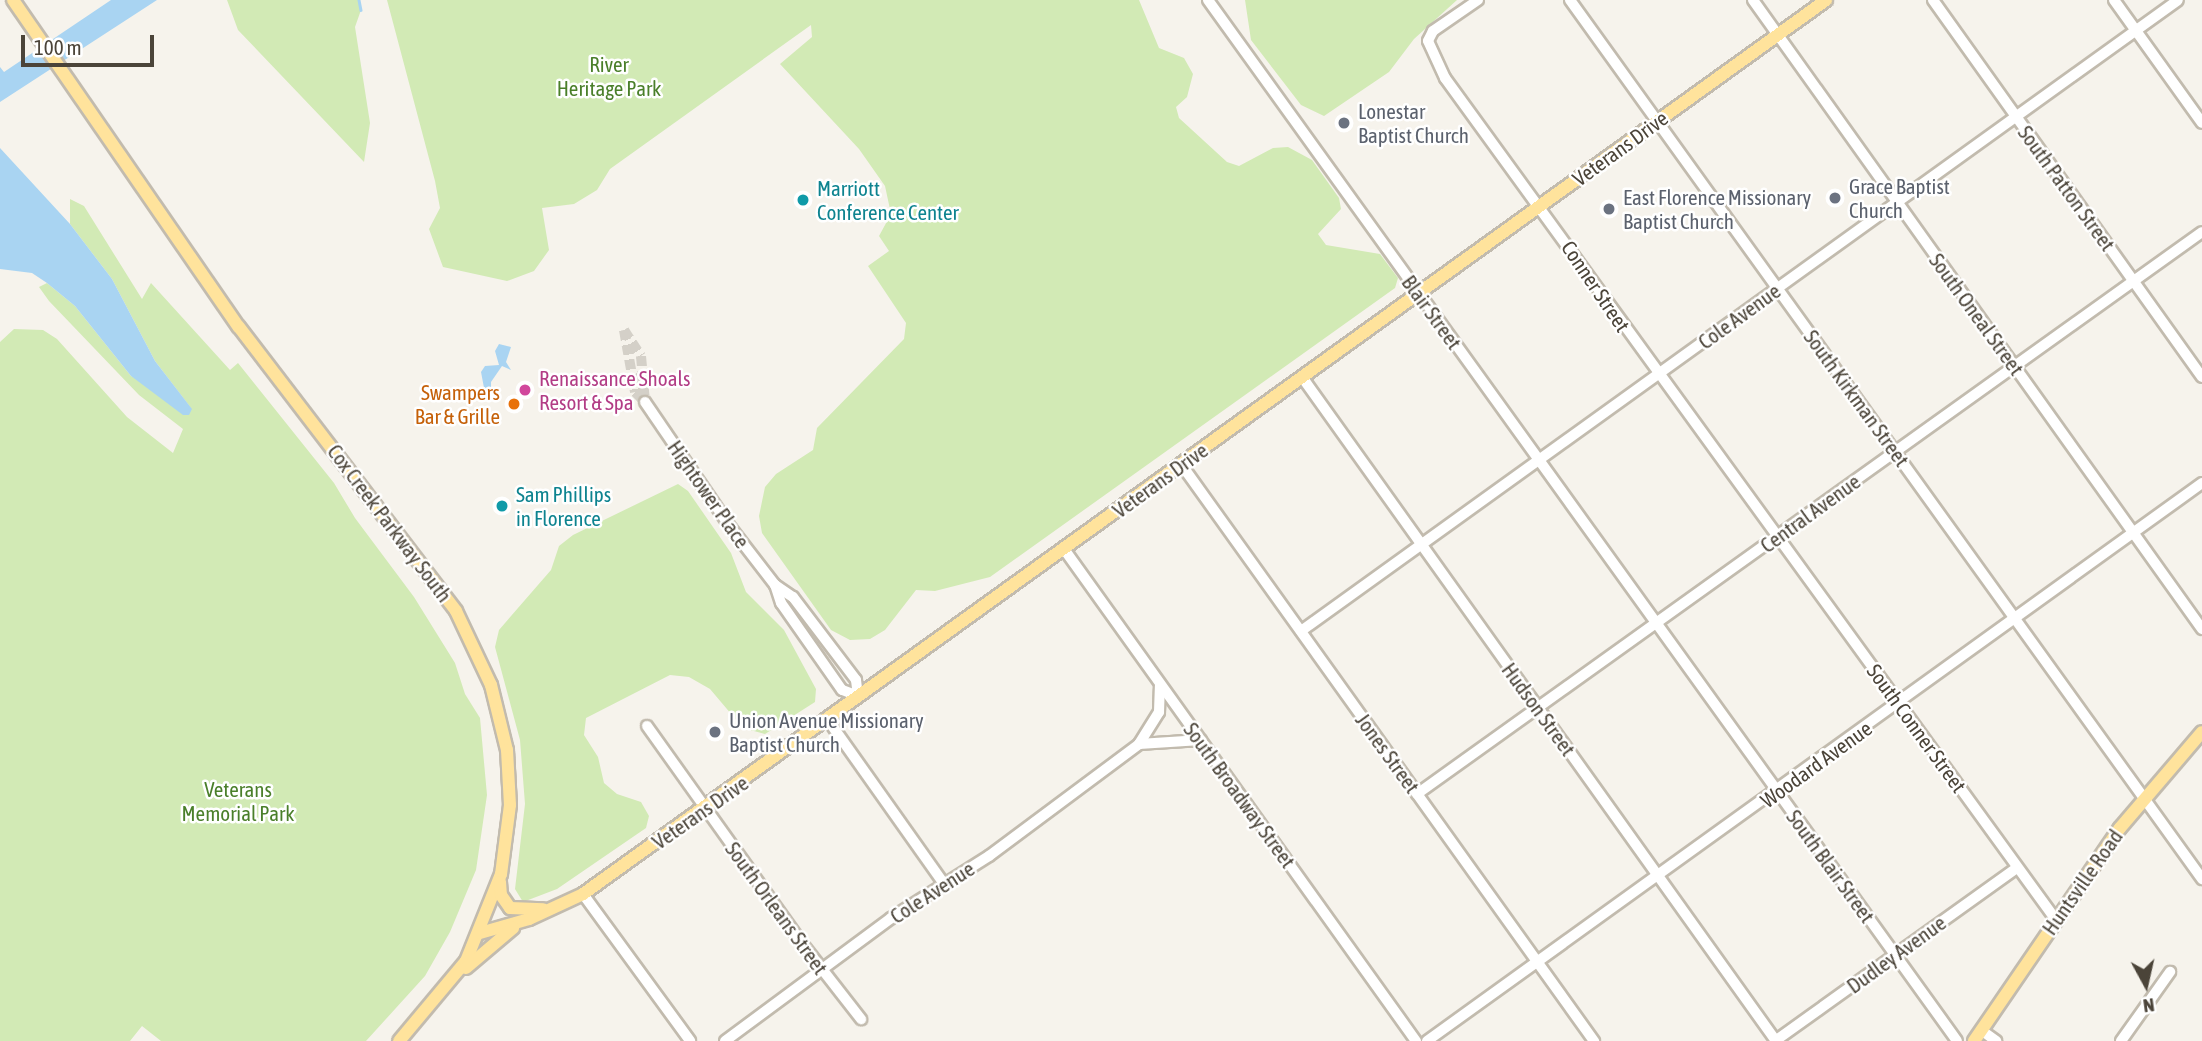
<!DOCTYPE html>
<style>
body{margin:0}
#map{position:relative;width:2202px;height:1041px;overflow:hidden;background:#f6f3ec;font-family:"Asap Condensed",sans-serif}
div>[style]{position:absolute}
.green>*{inset:0;background:#d2eab5}
.water>*{inset:0;background:#a9d4f2}
.stream>*{height:2.5px;margin:-1.25px;padding:0 1.25px;transform-origin:1.25px;border-radius:1.25px;background:#a9d4f2}
.minor-tunnel>*{height:10px;margin-top:-5px;transform-origin:0;background:repeating-linear-gradient(90deg,#d4d0c8 0 10px,transparent 0 15px)}
.roads{filter:drop-shadow(2px 0 #c2bbae) drop-shadow(-2px 0 #c2bbae) drop-shadow(0 2px #c2bbae) drop-shadow(0 -2px #c2bbae)}
.minor>*{height:10px;margin:-5px;padding:0 5px;transform-origin:5px;border-radius:5px;background:#fff}
.major>*{height:12px;margin:-6px;padding:0 6px;transform-origin:6px;border-radius:6px;background:#ffe39c}
.dots>*{width:19px;height:19px;translate:-50% -50%;box-sizing:border-box;border:4px solid #fff;border-radius:50%}
span{translate:-50% -50%;white-space:nowrap;text-align:center;line-height:1.15;-webkit-text-stroke:5px #fff;paint-order:stroke}
.park-label{font-size:21px;color:#4a7f2a}
.worship-label{font-size:21px;color:#5b616d}
.left{translate:0 -50%;text-align:left}
.street-label{font-size:21px;color:#4b4439}
.culture-label{font-size:21px;color:#0d838f}
.hotel-label{font-size:21px;color:#b23c85}
.food-label{font-size:21px;color:#c56008}
.right{translate:-100% -50%;text-align:right}
.north{position:absolute;left:2111px;top:950px;width:70px;height:70px;-webkit-text-stroke:5px #fff;paint-order:stroke;rotate:172deg;font-size:19px;font-weight:700;line-height:28px;text-align:center;color:#4b4439}
.north::after{content:'';display:block;margin:auto;width:24px;height:32px;background:#4b4439;clip-path:polygon(50% 0,100% 100%,50% 72%,0 100%)}
.scale{position:absolute;left:21px;top:35px;width:133px;height:32px;box-sizing:border-box;border:4px solid #4b4439;border-top:0;padding-left:9px;font-size:21px;line-height:24px;white-space:nowrap;color:#4b4439;-webkit-text-stroke:5px #fff;paint-order:stroke}
</style>
<div id="map">
<div class="green">
<div style="clip-path:polygon(227px 0,359px 0,361px 10px,355px 27px,370px 123px,364px 162px,238px 30px)"></div>
<div style="clip-path:polygon(387px 0,1139px 0,1159px 48px,1184px 58px,1193px 74px,1187px 97px,1176px 107px,1179px 118px,1227px 162px,1239px 166px,1273px 148px,1288px 147px,1312px 160px,1339px 198px,1341px 209px,1318px 234px,1326px 245px,1380px 254px,1398px 278px,1395px 288px,990px 577px,935px 591px,916px 590px,885px 630px,870px 639px,850px 640px,831px 630px,762px 533px,759px 516px,765px 487px,776px 474px,813px 450px,817px 428px,904px 339px,906px 323px,868px 266px,889px 251px,879px 236px,891px 214px,885px 186px,859px 149px,780px 64px,812px 37px,811px 25px,610px 169px,597px 190px,574px 204px,542px 208px,549px 250px,534px 271px,507px 281px,443px 267px,429px 229px,440px 208px,435px 181px)"></div>
<div style="clip-path:polygon(1245px 0,1457px 0,1414px 39px,1389px 72px,1324px 116px,1301px 105px,1251px 40px)"></div>
<div style="clip-path:polygon(70px 199px,84px 206px,142px 299px,151px 283px,230px 370px,238px 363px,334px 483px,355px 518px,414px 597px,455px 663px,465px 694px,480px 718px,487px 795px,476px 870px,450px 932px,425px 976px,366px 1041px,161px 1041px,142px 1026px,130px 1041px,0 1041px,0 342px,14px 329px,43px 330px,57px 339px,127px 417px,173px 453px,183px 429px,139px 395px,49px 301px,39px 287px,47px 283px,75px 306px,131px 376px,191px 408px,155px 361px,112px 279px,70px 224px)"></div>
<div style="clip-path:polygon(678px 484px,688px 491px,731px 553px,746px 592px,784px 630px,816px 689px,815px 702px,765px 734px,743px 728px,710px 689px,689px 677px,670px 675px,586px 718px,584px 735px,598px 757px,604px 783px,617px 794px,641px 802px,649px 816px,646px 828px,557px 889px,523px 902px,515px 889px,525px 804px,520px 740px,495px 647px,499px 630px,551px 570px,559px 546px,573px 535px)"></div>
</div>
<div class="water">
<div style="clip-path:polygon(111px 0,157px 0,0 102px,0 67px,4px 72px)"></div>
<div style="clip-path:polygon(0 148px,70px 224px,112px 279px,155px 361px,192px 409px,189px 415px,183px 415px,131px 376px,75px 306px,47px 283px,32px 273px,0 269px)"></div>
<div style="clip-path:polygon(499px 344px,511px 347px,506px 362px,511px 370px,502px 366px,491px 382px,491px 392px,485px 393px,481px 372px,485px 366px,499px 365px,495px 351px)"></div>
</div>
<div class="stream">
<div style="left:359px;top:0;width:10px;rotate:79deg"></div>
</div>
<div class="minor-tunnel">
<div style="left:624px;top:330px;width:31px;rotate:57deg"></div>
<div style="left:641px;top:356px;width:46px;rotate:85deg"></div>
<div style="left:624px;top:330px;width:63px;rotate:79.9deg"></div>
<div style="left:635px;top:392px;width:14px;rotate:45deg"></div>
</div>
<div class="roads">
<div class="minor">
<div style="left:1208px;top:0;width:1282px;rotate:54.26deg"></div>
<div style="left:1478px;top:0;width:55px;rotate:145.4deg"></div>
<div style="left:1433px;top:31px;width:11px;rotate:117deg"></div>
<div style="left:1428px;top:41px;width:41px;rotate:65.3deg"></div>
<div style="left:1445px;top:78px;width:1040px;rotate:54.03deg"></div>
<div style="left:1570px;top:0;width:1083px;rotate:54.28deg"></div>
<div style="left:1753px;top:0;width:773px;rotate:54.48deg"></div>
<div style="left:1933px;top:0;width:463px;rotate:54.5deg"></div>
<div style="left:2114px;top:0;width:151px;rotate:54.4deg"></div>
<div style="left:1302px;top:377px;width:816px;rotate:54.48deg"></div>
<div style="left:645px;top:402px;width:153px;rotate:55.7deg"></div>
<div style="left:731px;top:528px;width:72px;rotate:52.3deg"></div>
<div style="left:775px;top:585px;width:22px;rotate:34deg"></div>
<div style="left:793px;top:597px;width:104px;rotate:52.8deg"></div>
<div style="left:856px;top:680px;width:16px;rotate:83deg"></div>
<div style="left:858px;top:696px;width:17px;rotate:-159deg"></div>
<div style="left:842px;top:690px;width:106px;rotate:-125deg"></div>
<div style="left:781px;top:603px;width:19px;rotate:-108deg"></div>
<div style="left:1181px;top:464px;width:710px;rotate:54.41deg"></div>
<div style="left:1064px;top:549px;width:605px;rotate:54.42deg"></div>
<div style="left:1301px;top:631px;width:1080px;rotate:-35.73deg"></div>
<div style="left:828px;top:720px;width:201px;rotate:54.7deg"></div>
<div style="left:647px;top:726px;width:265px;rotate:54.5deg"></div>
<div style="left:801px;top:942px;width:98px;rotate:52.1deg"></div>
<div style="left:1139px;top:744px;width:38px;rotate:-58deg"></div>
<div style="left:1159px;top:712px;width:26px;rotate:-88deg"></div>
<div style="left:1417px;top:794px;width:965px;rotate:-35.6deg"></div>
<div style="left:583px;top:894px;width:182px;rotate:53.9deg"></div>
<div style="left:1981px;top:1030px;width:19px;rotate:36deg"></div>
<div style="left:725px;top:1041px;width:207px;rotate:-36.5deg"></div>
<div style="left:891px;top:918px;width:116px;rotate:-32.3deg"></div>
<div style="left:989px;top:856px;width:187px;rotate:-36.7deg"></div>
<div style="left:1139px;top:744px;width:62px;rotate:-3.7deg"></div>
<div style="left:1427px;top:1041px;width:955px;rotate:-35.75deg"></div>
<div style="left:1775px;top:1041px;width:297px;rotate:-35.6deg"></div>
<div style="left:2121px;top:1041px;width:85px;rotate:-54.6deg"></div>
</div>
<div class="major">
<div style="left:13px;top:0;width:397px;rotate:55.4deg"></div>
<div style="left:239px;top:327px;width:357px;rotate:52.6deg"></div>
<div style="left:456px;top:611px;width:82px;rotate:64.7deg"></div>
<div style="left:491px;top:685px;width:67px;rotate:76.2deg"></div>
<div style="left:507px;top:750px;width:55px;rotate:86.9deg"></div>
<div style="left:510px;top:805px;width:70px;rotate:97.4deg"></div>
<div style="left:501px;top:874px;width:94px;rotate:111.9deg"></div>
<div style="left:466px;top:961px;width:104px;rotate:129.9deg"></div>
<div style="left:500px;top:882px;width:13px;rotate:86deg"></div>
<div style="left:501px;top:895px;width:16px;rotate:55deg"></div>
<div style="left:510px;top:908px;width:33px;rotate:2deg"></div>
<div style="left:480px;top:933px;width:51px;rotate:-15.9deg"></div>
<div style="left:529px;top:919px;width:60px;rotate:-24.8deg"></div>
<div style="left:583px;top:894px;width:1531px;rotate:-35.72deg"></div>
<div style="left:466px;top:968px;width:62px;rotate:-40.4deg"></div>
<div style="left:1974px;top:1041px;width:258px;rotate:-55.6deg"></div>
<div style="left:2120px;top:828px;width:126px;rotate:-49.5deg"></div>
</div>
</div>
<div class="dots">
<div style="left:1344px;top:123px;background:#6b7280"></div>
<div style="left:1835px;top:198px;background:#6b7280"></div>
<div style="left:803px;top:200px;background:#0f9aa8"></div>
<div style="left:1609px;top:209px;background:#6b7280"></div>
<div style="left:525px;top:390px;background:#d1479c"></div>
<div style="left:514px;top:404px;background:#e8710a"></div>
<div style="left:502px;top:506px;background:#0f9aa8"></div>
<div style="left:715px;top:732px;background:#6b7280"></div>
</div>
<div class="park-label">
<span style="left:609px;top:76px">River<br>Heritage Park</span>
<span style="left:238px;top:801px">Veterans<br>Memorial Park</span>
</div>
<div class="worship-label">
<span class="left" style="left:1358px;top:123px">Lonestar<br>Baptist Church</span>
<span class="left" style="left:1849px;top:198px">Grace Baptist<br>Church</span>
<span class="left" style="left:1623px;top:209px">East Florence Missionary<br>Baptist Church</span>
<span class="left" style="left:729px;top:732px">Union Avenue Missionary<br>Baptist Church</span>
</div>
<div class="street-label">
<span style="left:1620px;top:148px;rotate:-36deg">Veterans Drive</span>
<span style="left:2067px;top:188px;rotate:54deg">South Patton Street</span>
<span style="left:1596px;top:286px;rotate:56deg">Conner Street</span>
<span style="left:1432px;top:312px;rotate:54deg">Blair Street</span>
<span style="left:1977px;top:314px;rotate:54deg">South Oneal Street</span>
<span style="left:1739px;top:316px;rotate:-36deg">Cole Avenue</span>
<span style="left:1857px;top:398px;rotate:54deg">South Kirkman Street</span>
<span style="left:1160px;top:480px;rotate:-36deg">Veterans Drive</span>
<span style="left:709px;top:494px;rotate:55deg">Hightower Place</span>
<span style="left:1810px;top:513px;rotate:-36deg">Central Avenue</span>
<span style="left:390px;top:523px;rotate:53deg">Cox Creek Parkway South</span>
<span style="left:1539px;top:709px;rotate:54deg">Hudson Street</span>
<span style="left:1917px;top:728px;rotate:54deg">South Conner Street</span>
<span style="left:1388px;top:753px;rotate:54deg">Jones Street</span>
<span style="left:1816px;top:764px;rotate:-36deg">Woodard Avenue</span>
<span style="left:1240px;top:795px;rotate:54deg">South Broadway Street</span>
<span style="left:700px;top:812px;rotate:-35deg">Veterans Drive</span>
<span style="left:1831px;top:866px;rotate:54deg">South Blair Street</span>
<span style="left:2082px;top:882px;rotate:-55deg">Huntsville Road</span>
<span style="left:932px;top:892px;rotate:-33deg">Cole Avenue</span>
<span style="left:777px;top:908px;rotate:54deg">South Orleans Street</span>
<span style="left:1896px;top:954px;rotate:-36deg">Dudley Avenue</span>
</div>
<div class="culture-label">
<span class="left" style="left:817px;top:200px">Marriott<br>Conference Center</span>
<span class="left" style="left:516px;top:506px">Sam Phillips<br>in Florence</span>
</div>
<div class="hotel-label">
<span class="left" style="left:539px;top:390px">Renaissance Shoals<br>Resort &amp; Spa</span>
</div>
<div class="food-label">
<span class="right" style="left:500px;top:404px">Swampers<br>Bar &amp; Grille</span>
</div>
<div class="north">N</div>
<div class="scale">100 m</div>
</div>
